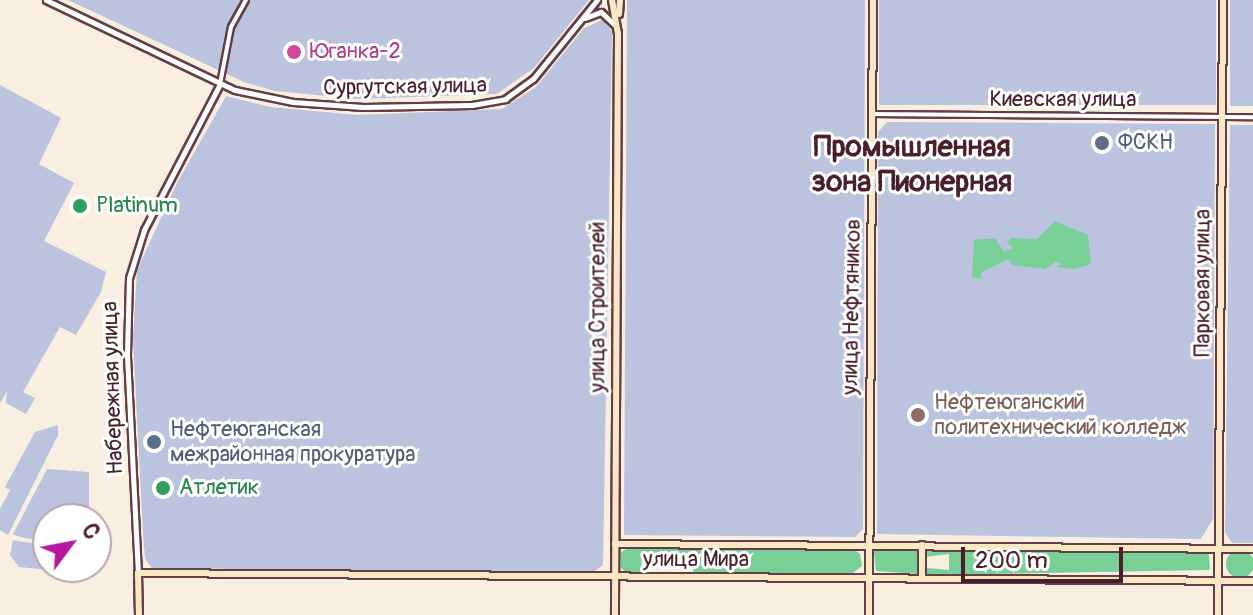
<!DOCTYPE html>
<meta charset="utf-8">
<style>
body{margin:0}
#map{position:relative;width:1253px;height:615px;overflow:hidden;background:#f8efe0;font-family:Pangolin,sans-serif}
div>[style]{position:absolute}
.industrial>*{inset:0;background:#bbc3de;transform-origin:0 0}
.green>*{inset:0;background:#79d096}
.round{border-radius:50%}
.roads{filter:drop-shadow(2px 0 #643e46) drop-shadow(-2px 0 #643e46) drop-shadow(0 2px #643e46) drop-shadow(0 -2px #643e46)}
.minor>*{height:4px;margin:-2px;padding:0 2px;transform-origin:2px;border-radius:2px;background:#fff}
.tertiary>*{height:5px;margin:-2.5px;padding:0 2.5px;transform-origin:2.5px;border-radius:2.5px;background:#fff}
.secondary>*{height:6px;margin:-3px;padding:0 3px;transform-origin:3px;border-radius:3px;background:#fae7c3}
.dots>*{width:22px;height:22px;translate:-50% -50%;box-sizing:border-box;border:4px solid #fff;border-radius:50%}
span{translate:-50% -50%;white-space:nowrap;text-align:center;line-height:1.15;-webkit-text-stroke:6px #fff;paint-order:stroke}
.hotel-label{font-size:22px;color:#b23c85}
.left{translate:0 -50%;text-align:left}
.street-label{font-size:22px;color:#4a1f2b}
.service-label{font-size:22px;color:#4e5e75}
.leisure-label{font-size:22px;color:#27864d}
.education-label{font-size:22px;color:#785e54}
.district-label{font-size:30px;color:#4a1f2b;font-weight:700}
.north{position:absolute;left:32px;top:503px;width:80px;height:80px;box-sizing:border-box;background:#fff;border:2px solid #b7a5aa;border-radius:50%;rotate:58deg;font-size:22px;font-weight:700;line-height:32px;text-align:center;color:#4a1f2b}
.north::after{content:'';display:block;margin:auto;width:28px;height:36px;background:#b5179e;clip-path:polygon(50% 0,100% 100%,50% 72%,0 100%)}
.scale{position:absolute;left:961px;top:547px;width:162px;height:36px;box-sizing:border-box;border:4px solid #4a1f2b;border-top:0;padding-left:10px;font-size:24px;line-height:28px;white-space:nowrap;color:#4a1f2b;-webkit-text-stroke:6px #fff;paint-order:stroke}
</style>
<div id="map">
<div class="industrial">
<div style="clip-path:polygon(68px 0,589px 0,534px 68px,497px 94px,358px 99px,275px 91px,244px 82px)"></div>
<div style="clip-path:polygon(627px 0,865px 0,863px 529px,855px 537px,624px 535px)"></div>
<div style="left:879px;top:0;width:337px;height:105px"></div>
<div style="left:1230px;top:0;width:23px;height:106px"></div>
<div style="clip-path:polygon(602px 20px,612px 31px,603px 565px,592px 573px,152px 568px,145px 559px,143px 533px,133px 340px,137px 270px,177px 183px,226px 96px,270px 107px,358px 115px,502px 109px,536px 87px,584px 28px)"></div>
<div style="clip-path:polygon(0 85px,61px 118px,39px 164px,74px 183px,44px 241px,106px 272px,101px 292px,76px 335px,60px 327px,23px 392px,35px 398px,26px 414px,6px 403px,7px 391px,0 403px)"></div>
<div style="clip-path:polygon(887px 122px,1215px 124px,1213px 519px,1201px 539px,877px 534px,878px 132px)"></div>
<div style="clip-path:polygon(1230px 125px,1253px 125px,1253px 543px,1232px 543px,1225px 533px)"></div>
<div style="clip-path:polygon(58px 425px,58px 435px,8px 535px,0 530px,0 509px,10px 490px,5px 487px,35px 432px)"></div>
<div style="clip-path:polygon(47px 469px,89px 472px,89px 519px,48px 519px,48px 542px,20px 537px,13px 534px)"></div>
<div style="clip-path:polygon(13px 540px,48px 546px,48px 567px,92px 568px,87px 574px,19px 567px,10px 555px)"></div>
</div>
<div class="green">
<div style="clip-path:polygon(1055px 221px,1088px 235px,1091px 264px,1074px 269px,1056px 267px,1061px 264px,1056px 262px,1045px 269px,1013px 265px,1008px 259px,982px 272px,980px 279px,972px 277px,974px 240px,995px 238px,1004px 252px,1013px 248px,1008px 244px,1010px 238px,1037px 239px)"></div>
<div style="clip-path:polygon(630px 547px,852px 548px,860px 554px,862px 566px,850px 575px,694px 574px,691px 553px,642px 553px,641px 573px,627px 573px,621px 568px,621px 552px)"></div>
<div style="clip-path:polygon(879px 547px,917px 548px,917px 574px,876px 571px,874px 552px)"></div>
<div style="clip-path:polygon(926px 549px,1203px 551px,1209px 555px,1210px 570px,927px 575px,927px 568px,949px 570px,949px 554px,925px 557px)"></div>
<div class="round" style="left:1226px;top:550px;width:28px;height:28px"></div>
</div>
<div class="roads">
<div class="minor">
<div style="left:220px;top:84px;width:58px;rotate:-79.1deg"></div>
<div style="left:231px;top:27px;width:31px;rotate:-61deg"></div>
<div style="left:872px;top:114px;width:381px;rotate:0.5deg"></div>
</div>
<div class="tertiary">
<div style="left:46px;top:0;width:209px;rotate:25.5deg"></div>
<div style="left:235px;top:90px;width:59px;rotate:11.7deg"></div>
<div style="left:293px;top:102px;width:70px;rotate:4.1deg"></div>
<div style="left:363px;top:107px;width:109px;rotate:-1.1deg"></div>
<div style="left:472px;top:105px;width:34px;rotate:-10deg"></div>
<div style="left:505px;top:99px;width:34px;rotate:-36deg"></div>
<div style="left:533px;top:79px;width:102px;rotate:-51deg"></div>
<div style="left:585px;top:18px;width:17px;rotate:-21deg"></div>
<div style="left:601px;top:12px;width:19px;rotate:43deg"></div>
<div style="left:138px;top:573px;width:219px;rotate:-92.9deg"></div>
<div style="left:127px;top:354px;width:76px;rotate:-88.5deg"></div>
<div style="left:129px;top:278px;width:50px;rotate:-72.6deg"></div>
<div style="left:144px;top:230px;width:165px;rotate:-62.5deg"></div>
</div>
<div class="secondary">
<div style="left:612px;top:0;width:34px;rotate:80deg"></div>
<div style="left:618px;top:33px;width:582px;rotate:90.3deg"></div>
<div style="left:619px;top:14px;width:14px;rotate:-86deg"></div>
<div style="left:615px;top:544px;width:638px;rotate:0.45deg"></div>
<div style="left:922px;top:545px;width:34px;rotate:90deg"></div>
<div style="left:139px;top:615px;width:42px;rotate:-91.4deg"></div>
<div style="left:138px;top:573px;width:1115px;rotate:0.41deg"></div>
<div style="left:869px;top:615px;width:615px;rotate:-89.63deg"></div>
<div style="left:1218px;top:615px;width:615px;rotate:-89.53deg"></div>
</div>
</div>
<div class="dots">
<div style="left:294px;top:52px;background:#d1479c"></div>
<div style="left:1102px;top:143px;background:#5c6f8a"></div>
<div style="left:80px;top:206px;background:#2e9e5b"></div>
<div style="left:918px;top:415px;background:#8d6e63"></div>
<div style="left:154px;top:442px;background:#5c6f8a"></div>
<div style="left:163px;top:488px;background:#2e9e5b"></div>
</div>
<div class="hotel-label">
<span class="left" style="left:310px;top:52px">Юганка-2</span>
</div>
<div class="street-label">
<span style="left:405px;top:87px;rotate:-1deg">Сургутская улица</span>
<span style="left:1063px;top:100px">Киевская улица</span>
<span style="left:1203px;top:283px;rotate:-90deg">Парковая улица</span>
<span style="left:598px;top:307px;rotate:-90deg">улица Строителей</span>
<span style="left:852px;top:307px;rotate:-89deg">улица Нефтяников</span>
<span style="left:113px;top:388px;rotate:-92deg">Набережная улица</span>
<span style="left:696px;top:560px">улица Мира</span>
</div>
<div class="service-label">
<span class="left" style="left:1118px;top:143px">ФСКН</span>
<span class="left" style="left:170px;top:442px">Нефтеюганская<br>межрайонная прокуратура</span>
</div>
<div class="leisure-label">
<span class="left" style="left:96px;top:206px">Platinum</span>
<span class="left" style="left:179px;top:488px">Атлетик</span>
</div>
<div class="education-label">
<span class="left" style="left:934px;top:415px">Нефтеюганский<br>политехнический колледж</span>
</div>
<div class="district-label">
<span style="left:912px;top:164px">Промышленная<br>зона Пионерная</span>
</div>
<div class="north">С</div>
<div class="scale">200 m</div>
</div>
